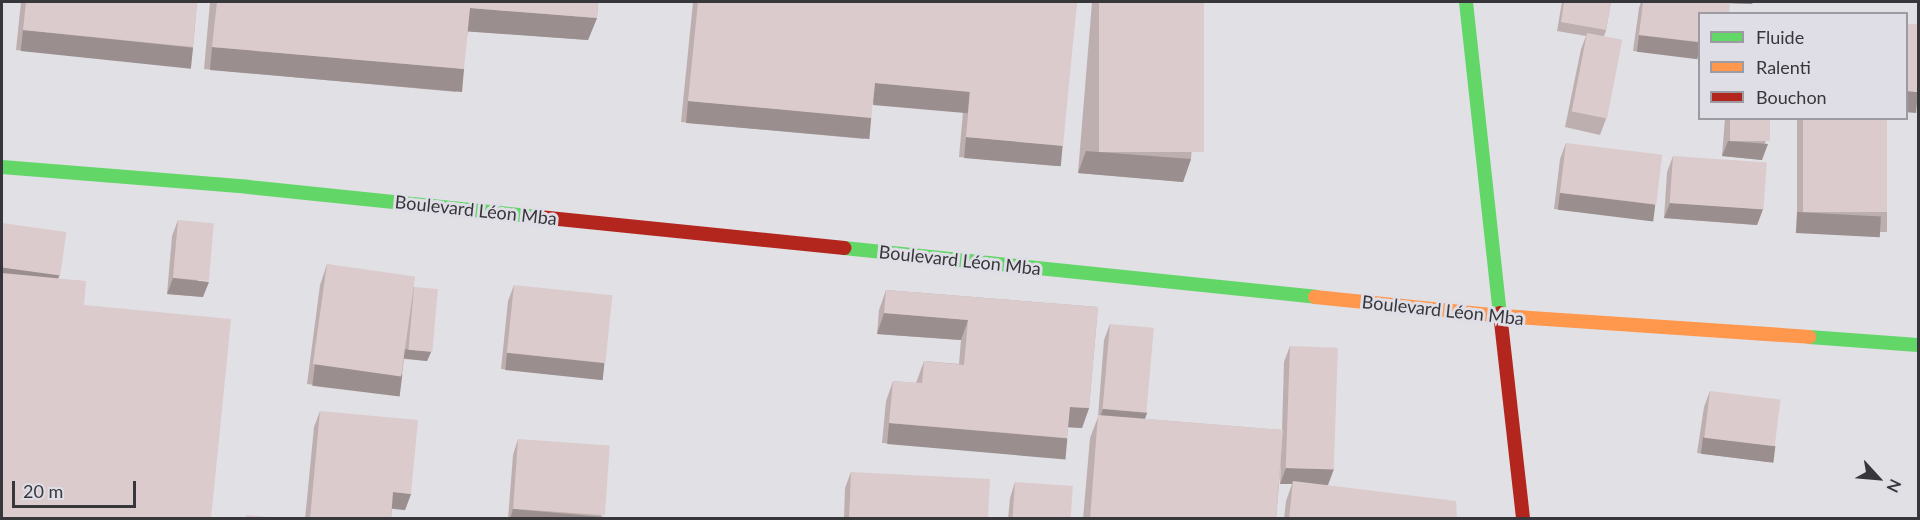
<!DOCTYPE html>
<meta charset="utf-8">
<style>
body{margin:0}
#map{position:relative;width:1920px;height:520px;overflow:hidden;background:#e0e0e5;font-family:Lato,sans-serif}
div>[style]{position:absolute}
.fast>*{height:14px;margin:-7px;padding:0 7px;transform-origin:7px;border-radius:7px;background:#63d668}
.slow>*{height:14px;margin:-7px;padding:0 7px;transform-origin:7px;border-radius:7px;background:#ff974d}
.jam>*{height:14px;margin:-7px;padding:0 7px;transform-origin:7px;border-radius:7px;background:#b3261e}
.wall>*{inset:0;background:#bdafaf;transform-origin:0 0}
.shaded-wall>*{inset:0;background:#9a8e8f;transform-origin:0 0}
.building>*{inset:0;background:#dccbcc;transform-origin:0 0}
span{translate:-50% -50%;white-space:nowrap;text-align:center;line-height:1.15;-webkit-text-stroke:6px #dfdee7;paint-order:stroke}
.street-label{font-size:18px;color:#37373b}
.frame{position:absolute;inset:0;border:3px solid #37373b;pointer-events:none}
.legend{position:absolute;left:1698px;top:12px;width:210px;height:108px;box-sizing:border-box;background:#dfdee7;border:2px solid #9c9ba2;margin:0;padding:8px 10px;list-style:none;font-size:18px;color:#37373b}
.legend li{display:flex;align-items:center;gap:12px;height:30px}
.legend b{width:30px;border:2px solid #9c9ba2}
.north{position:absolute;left:1848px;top:448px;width:60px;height:60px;-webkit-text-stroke:4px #dfdee7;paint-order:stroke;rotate:116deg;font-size:16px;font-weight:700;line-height:24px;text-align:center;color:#37373b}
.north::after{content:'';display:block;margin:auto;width:21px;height:27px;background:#37373b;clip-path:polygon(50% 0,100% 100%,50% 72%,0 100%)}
.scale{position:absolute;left:12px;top:481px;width:124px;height:27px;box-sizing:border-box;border:3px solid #37373b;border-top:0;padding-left:8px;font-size:18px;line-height:21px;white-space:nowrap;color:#37373b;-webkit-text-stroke:4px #dfdee7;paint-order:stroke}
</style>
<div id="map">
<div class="fast">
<div style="left:1466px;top:2px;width:313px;rotate:83.8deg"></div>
<div style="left:2px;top:167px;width:247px;rotate:4.6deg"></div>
<div style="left:248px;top:187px;width:293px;rotate:5.9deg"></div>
<div style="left:844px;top:248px;width:474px;rotate:5.9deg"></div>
<div style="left:1809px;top:337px;width:109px;rotate:4.2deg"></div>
</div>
<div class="slow">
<div style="left:1315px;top:297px;width:189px;rotate:5.8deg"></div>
<div style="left:1503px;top:316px;width:307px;rotate:3.9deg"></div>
</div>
<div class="jam">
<div style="left:539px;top:217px;width:307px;rotate:5.8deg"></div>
<div style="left:1500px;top:313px;width:206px;rotate:83.6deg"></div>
</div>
<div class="wall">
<div style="clip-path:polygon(21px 2px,197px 2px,193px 47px,186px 67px,16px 50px)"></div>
<div style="clip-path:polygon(210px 2px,598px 2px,597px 18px,588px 40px,468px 31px,456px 92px,204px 69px)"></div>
<div style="clip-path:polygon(693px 2px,1077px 2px,1056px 166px,959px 157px,963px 112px,872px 103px,871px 118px,864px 139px,681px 122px)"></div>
<div style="clip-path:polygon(1092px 2px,1204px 2px,1191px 159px,1183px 182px,1078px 173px)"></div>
<div style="clip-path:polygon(1562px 2px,1611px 2px,1606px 30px,1604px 36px,1606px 119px,1600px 135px,1565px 127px,1581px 49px,1586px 36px,1557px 31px)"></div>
<div style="clip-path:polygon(1641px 2px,1753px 2px,1752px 4px,1730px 3px,1700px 14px,1700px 58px,1633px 51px,1639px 8px)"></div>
<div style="clip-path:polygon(1725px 118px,1770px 118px,1762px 160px,1722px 156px)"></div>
<div style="left:1797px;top:118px;width:90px;height:114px"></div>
<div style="clip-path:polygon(1566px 143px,1655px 205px,1649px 220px,1554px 209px,1560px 159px)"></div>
<div style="clip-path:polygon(1673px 156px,1763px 209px,1757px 225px,1664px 218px,1667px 172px)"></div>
<div style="clip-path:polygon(178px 220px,203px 297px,167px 294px,172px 236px)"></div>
<div style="clip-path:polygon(327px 264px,414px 287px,431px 352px,427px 361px,404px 359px,402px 375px,395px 395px,307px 384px,320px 285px)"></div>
<div style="clip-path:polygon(514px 285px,604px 363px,599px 379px,501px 369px,508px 301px)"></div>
<div style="clip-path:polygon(886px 290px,1098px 307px,1089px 408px,1082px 428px,1068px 427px,1067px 438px,1060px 458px,882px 443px,886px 401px,893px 381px,916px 383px,924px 361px,959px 364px,961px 340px,877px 334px,879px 310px)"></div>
<div style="clip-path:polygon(1110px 324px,1147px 413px,1145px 419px,1282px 430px,1284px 362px,1290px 346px,1328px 485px,1324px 485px,1457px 519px,1284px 519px,1286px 501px,1292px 484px,1280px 484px,1281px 461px,1276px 519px,1083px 519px,1090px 438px,1098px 417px,1104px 340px)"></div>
<div style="clip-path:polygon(1710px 391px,1775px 446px,1769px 462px,1697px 453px,1704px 407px)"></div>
<div style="clip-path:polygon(320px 411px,411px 494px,405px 510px,392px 509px,391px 519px,305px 519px,314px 427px)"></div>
<div style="clip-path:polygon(518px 439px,603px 517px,603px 519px,508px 519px,513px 455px)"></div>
<div style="clip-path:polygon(851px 472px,988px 519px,844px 519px,845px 488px)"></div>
<div style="clip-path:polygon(1015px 482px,1071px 519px,1008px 519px,1010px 498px)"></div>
</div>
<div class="shaded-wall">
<div style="clip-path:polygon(1696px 2px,1753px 2px,1752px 4px)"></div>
<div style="clip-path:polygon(470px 8px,597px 18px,588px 40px,461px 31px)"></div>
<div style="left:23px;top:30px;width:171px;height:21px;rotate:6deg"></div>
<div style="left:1639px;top:35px;width:61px;height:17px;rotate:7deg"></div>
<div style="left:212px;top:47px;width:253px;height:23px;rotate:5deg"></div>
<div style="left:875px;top:83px;width:95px;height:22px;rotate:5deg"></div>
<div style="left:1906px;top:91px;width:12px;height:21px;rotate:5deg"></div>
<div style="left:688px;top:101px;width:184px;height:22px;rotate:5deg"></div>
<div style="left:966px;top:137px;width:97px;height:21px;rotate:5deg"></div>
<div style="clip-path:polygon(1728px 141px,1768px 144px,1762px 160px,1722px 156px)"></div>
<div style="clip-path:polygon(1086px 151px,1191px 159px,1183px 182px,1078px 173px)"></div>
<div style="left:1560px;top:193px;width:96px;height:17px;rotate:7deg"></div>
<div style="clip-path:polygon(1670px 203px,1763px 209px,1757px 225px,1664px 218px)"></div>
<div style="left:1797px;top:212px;width:84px;height:21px;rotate:3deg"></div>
<div style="clip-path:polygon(2px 267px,60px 274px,54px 290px,2px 283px)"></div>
<div style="clip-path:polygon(173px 278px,209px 282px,203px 297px,167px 294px)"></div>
<div style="clip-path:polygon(884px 313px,968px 320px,961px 340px,877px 334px)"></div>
<div style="clip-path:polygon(403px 349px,431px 352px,427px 361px,400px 358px)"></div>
<div style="left:507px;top:353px;width:98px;height:17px;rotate:6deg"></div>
<div style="left:315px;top:364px;width:88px;height:22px;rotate:7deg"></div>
<div style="clip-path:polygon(1070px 407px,1089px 408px,1082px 428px,1063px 427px)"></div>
<div style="clip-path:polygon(1103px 409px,1147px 413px,1141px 429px,1097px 425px)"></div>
<div style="left:889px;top:423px;width:179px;height:21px;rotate:5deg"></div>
<div style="left:1703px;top:437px;width:73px;height:17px;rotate:7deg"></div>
<div style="clip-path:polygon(1286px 468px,1334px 469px,1328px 485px,1293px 484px,1293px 481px,1292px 484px,1280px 484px)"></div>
<div style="clip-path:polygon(393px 492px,411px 494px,405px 510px,388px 508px)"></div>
<div style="clip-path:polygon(513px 509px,603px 517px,603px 519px,510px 519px)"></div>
</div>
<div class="building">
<div style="clip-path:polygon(26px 2px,197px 2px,193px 47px,23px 30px)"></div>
<div style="clip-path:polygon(217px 2px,598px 2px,597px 18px,470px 8px,464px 69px,212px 47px)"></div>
<div style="clip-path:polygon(698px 2px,1077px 2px,1063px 146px,966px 137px,970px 92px,875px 83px,871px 118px,688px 101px)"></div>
<div style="left:1099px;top:2px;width:105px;height:150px"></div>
<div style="clip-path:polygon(1564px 2px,1611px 2px,1606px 30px,1561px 22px)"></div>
<div style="clip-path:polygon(1643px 2px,1730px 2px,1729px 14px,1700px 14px,1700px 42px,1639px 35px)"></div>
<div style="left:1906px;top:24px;width:12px;height:67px"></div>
<div style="left:1587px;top:33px;width:36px;height:80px;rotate:11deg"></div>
<div style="left:1730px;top:118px;width:40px;height:23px"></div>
<div style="left:1803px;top:118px;width:84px;height:94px"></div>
<div style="left:1566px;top:143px;width:97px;height:50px;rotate:7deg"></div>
<div style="left:1673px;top:156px;width:94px;height:47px;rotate:4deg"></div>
<div style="left:178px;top:220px;width:36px;height:58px;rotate:5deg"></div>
<div style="left:2px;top:223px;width:65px;height:44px;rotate:8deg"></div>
<div style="left:327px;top:264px;width:89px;height:101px;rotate:8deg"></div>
<div style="clip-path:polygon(2px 273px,86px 281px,84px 305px,231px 319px,211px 519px,2px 519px)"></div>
<div style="left:514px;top:285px;width:99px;height:68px;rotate:6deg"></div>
<div style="left:414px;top:287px;width:24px;height:63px;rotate:5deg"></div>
<div style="clip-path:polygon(886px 290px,1098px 307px,1089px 408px,1070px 407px,1067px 438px,889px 423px,893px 381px,922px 383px,924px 361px,964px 365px,968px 320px,884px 313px)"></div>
<div style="left:1110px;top:324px;width:44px;height:85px;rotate:5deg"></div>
<div style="left:1290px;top:346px;width:48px;height:122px;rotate:2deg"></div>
<div style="left:1710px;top:391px;width:71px;height:47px;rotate:7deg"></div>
<div style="clip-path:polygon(320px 411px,418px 420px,411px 494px,393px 492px,391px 519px,310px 519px)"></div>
<div style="clip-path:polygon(1098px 415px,1283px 430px,1276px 519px,1090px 519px)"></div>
<div style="left:518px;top:439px;width:92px;height:70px;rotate:4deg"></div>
<div style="clip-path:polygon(851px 472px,990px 479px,988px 519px,849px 519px)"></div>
<div style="clip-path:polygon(1293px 481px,1456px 501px,1457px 519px,1289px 519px)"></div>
<div style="left:1015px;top:482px;width:58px;height:37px;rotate:4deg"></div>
<div style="clip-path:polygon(246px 515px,293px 519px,246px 519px)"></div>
</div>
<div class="street-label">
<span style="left:476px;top:210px;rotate:6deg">Boulevard Léon Mba</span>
<span style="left:960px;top:260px;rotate:6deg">Boulevard Léon Mba</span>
<span style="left:1443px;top:310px;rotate:6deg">Boulevard Léon Mba</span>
</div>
<div class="frame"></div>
<ul class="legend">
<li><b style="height:8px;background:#63d668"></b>Fluide</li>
<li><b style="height:8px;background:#ff974d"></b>Ralenti</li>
<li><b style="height:8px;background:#b3261e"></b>Bouchon</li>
</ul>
<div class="north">N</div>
<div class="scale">20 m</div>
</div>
